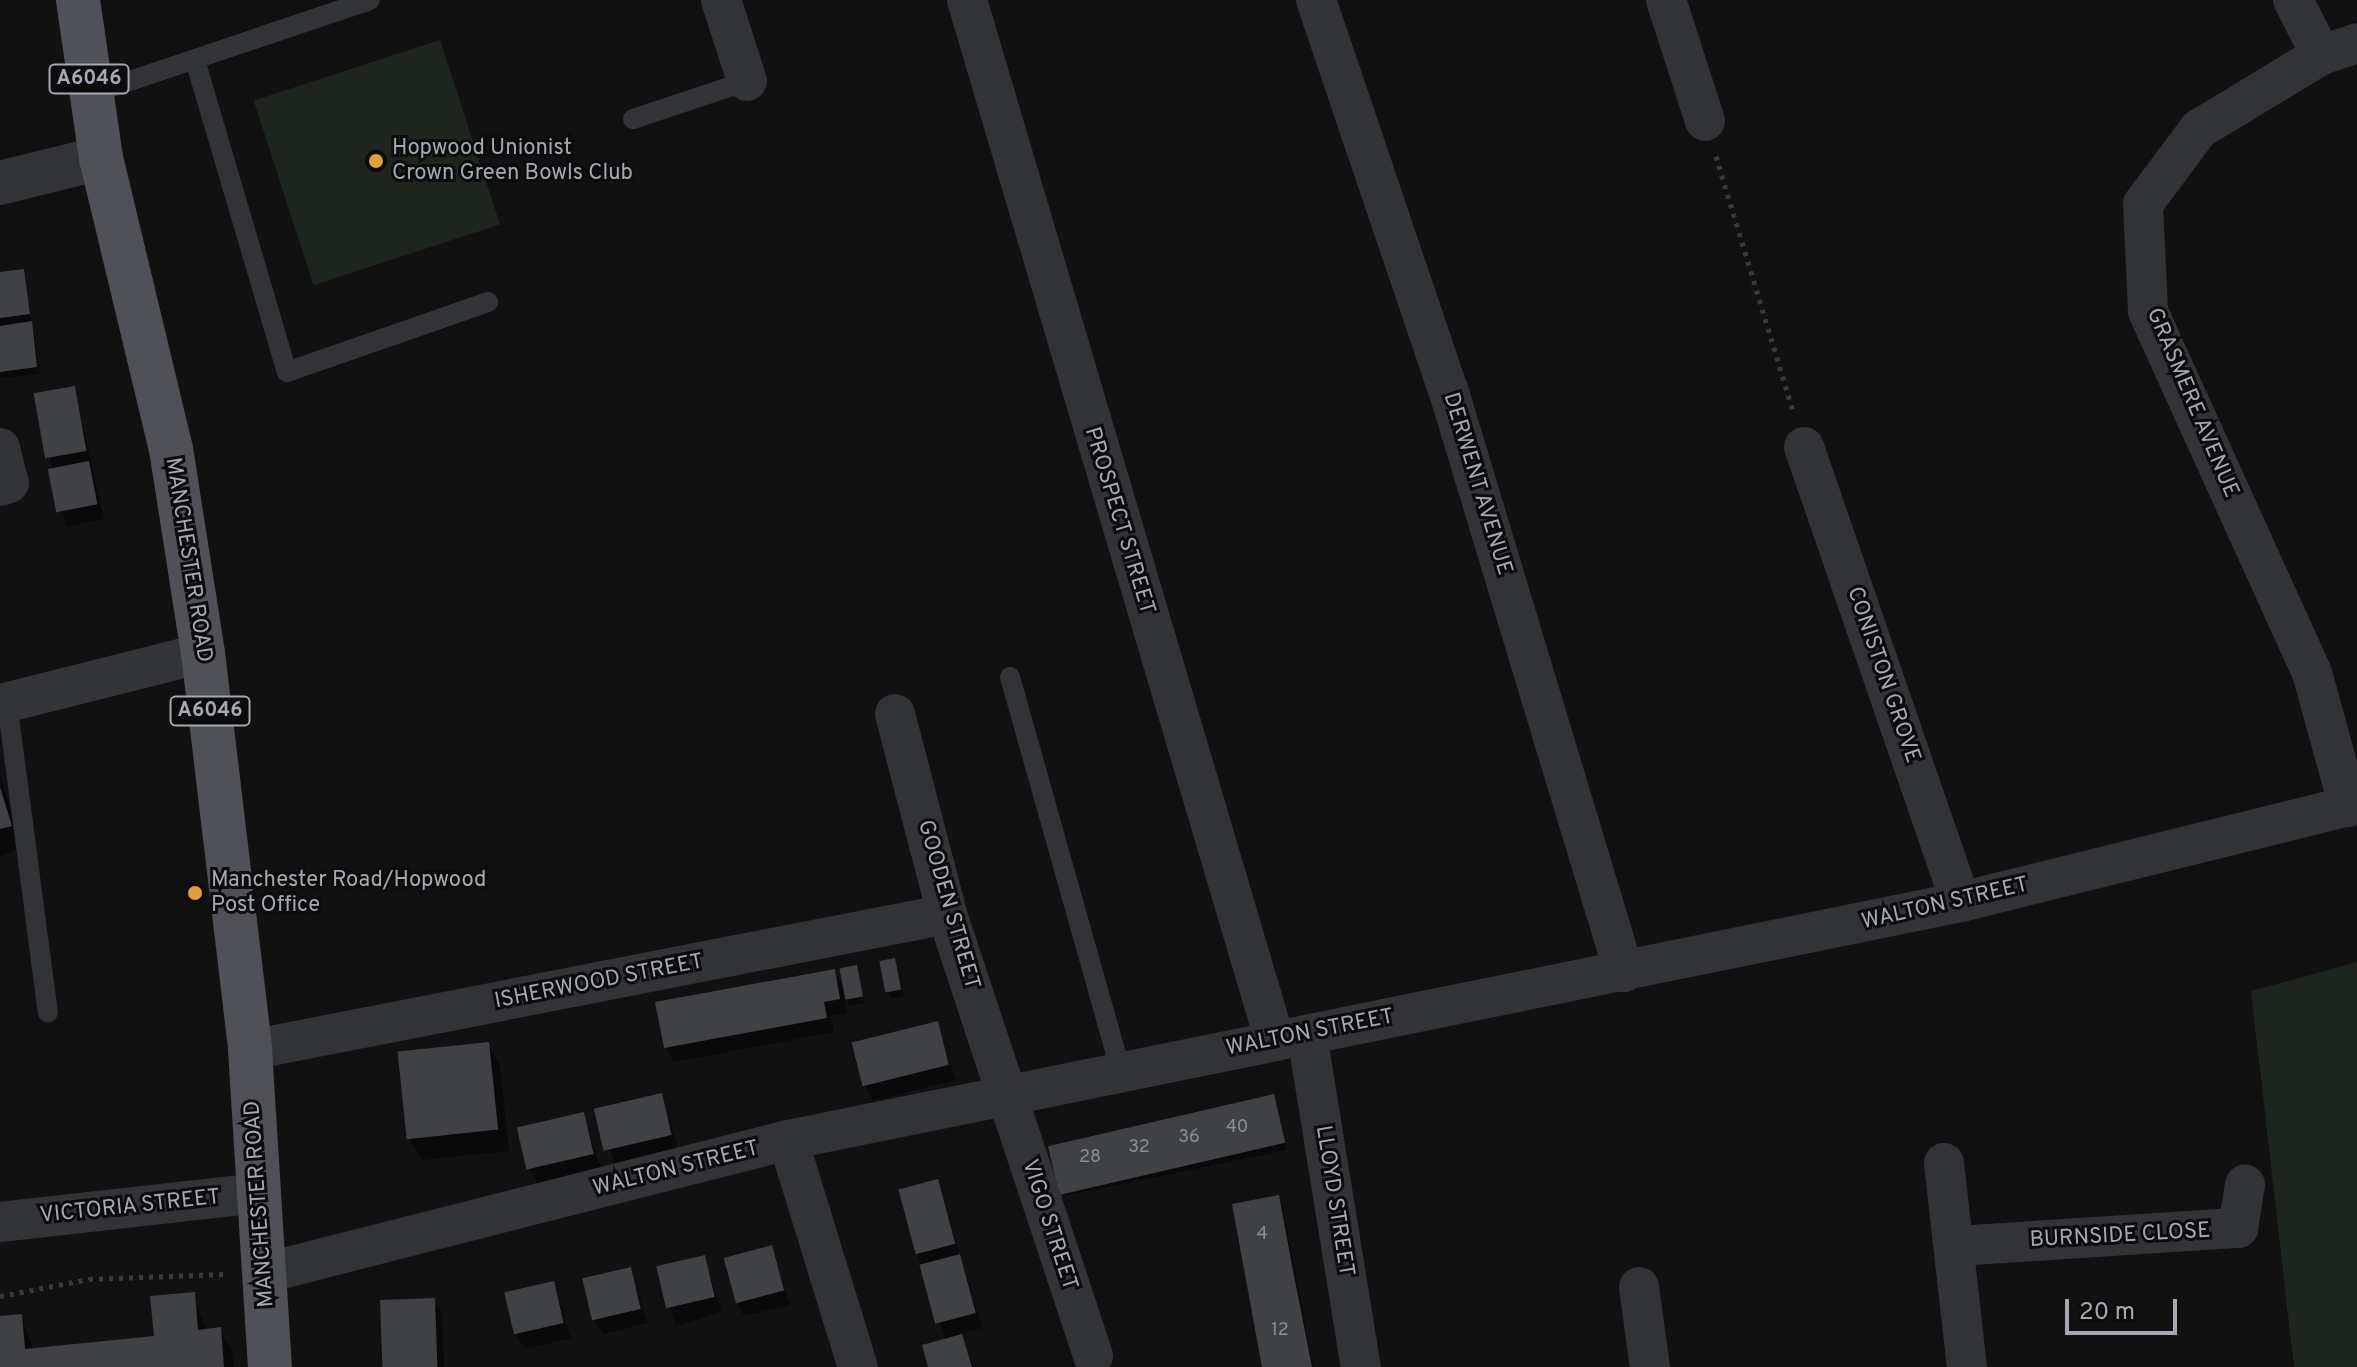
<!DOCTYPE html>
<style>
body{margin:0}
#map{position:relative;width:2357px;height:1367px;overflow:hidden;background:#111112;font-family:Overpass,sans-serif}
div>[style]{position:absolute}
.green>*{inset:0;background:#1e251e;transform-origin:0 0}
.shadow>*{inset:0;background:#0007;transform-origin:0 0}
.building>*{inset:0;background:#404145;transform-origin:0 0}
.path>*{height:5px;margin-top:-2.5px;transform-origin:0;background:repeating-linear-gradient(90deg,#393a3e 0 4px,transparent 0 10px)}
.service>*{height:20px;margin:-10px;padding:0 10px;transform-origin:10px;border-radius:10px;background:#323337}
.minor>*{height:40px;margin:-20px;padding:0 20px;transform-origin:20px;border-radius:20px;background:#323337}
.tertiary>*{height:44px;margin:-22px;padding:0 22px;transform-origin:22px;border-radius:22px;background:#323337}
.primary>*{height:44px;margin:-22px;padding:0 22px;transform-origin:22px;border-radius:22px;background:#4f5156}
.dots>*{width:22px;height:22px;translate:-50% -50%;box-sizing:border-box;border:4px solid #0c0c0d;border-radius:50%}
span{translate:-50% -50%;white-space:nowrap;text-align:center;line-height:1.15;-webkit-text-stroke:6px #0c0c0d;paint-order:stroke}
.number-label{font-size:18px;color:#8b8f97}
.number-label span{-webkit-text-stroke-width:0}
.shield-label span{padding:2px 6px;background:#0c0c0d;border:2px solid;border-radius:6px;-webkit-text-stroke-width:0}
.shield-label{font-size:20px;color:#a4a9b2;font-weight:700}
.poi-label{font-size:22px;color:#a4a9b2}
.left{translate:0 -50%;text-align:left}
.street-label{font-size:22px;color:#a4a9b2}
.scale{position:absolute;left:2065px;top:1299px;width:112px;height:36px;box-sizing:border-box;border:4px solid #a4a9b2;border-top:0;padding-left:10px;font-size:24px;line-height:28px;white-space:nowrap;color:#a4a9b2;-webkit-text-stroke:6px #0c0c0d;paint-order:stroke}
</style>
<div id="map">
<div class="green">
<div style="left:440px;top:40px;width:194px;height:196px;rotate:72deg"></div>
<div style="clip-path:polygon(2357px 962px,2357px 1367px,2294px 1367px,2251px 991px)"></div>
</div>
<div class="shadow">
<div style="clip-path:polygon(23px 271px,40px 374px,0 378px,0 274px)"></div>
<div style="left:74px;top:388px;width:134px;height:39px;rotate:77deg"></div>
<div style="clip-path:polygon(0 775px,23px 848px,0 856px)"></div>
<div style="clip-path:polygon(894px 960px,904px 996px,891px 998px,887px 992px)"></div>
<div style="clip-path:polygon(856px 967px,865px 1003px,850px 1006px,844px 996px,847px 1013px,831px 1016px,834px 1032px,674px 1062px,666px 1047px,834px 971px,844px 988px)"></div>
<div style="clip-path:polygon(937px 1024px,956px 1080px,873px 1101px,865px 1087px)"></div>
<div style="clip-path:polygon(488px 1044px,500px 1066px,509px 1151px,422px 1160px,409px 1139px)"></div>
<div style="clip-path:polygon(661px 1095px,679px 1150px,615px 1165px,597px 1110px)"></div>
<div style="clip-path:polygon(1273px 1096px,1287px 1150px,1063px 1196px,1060px 1190px)"></div>
<div style="clip-path:polygon(583px 1114px,601px 1169px,538px 1184px,530px 1169px)"></div>
<div style="clip-path:polygon(938px 1181px,982px 1328px,960px 1334px,974px 1367px,930px 1367px,946px 1341px,917px 1254px)"></div>
<div style="clip-path:polygon(1278px 1197px,1282px 1204px,1313px 1367px,1264px 1367px)"></div>
<div style="clip-path:polygon(771px 1247px,790px 1305px,744px 1316px,736px 1301px)"></div>
<div style="left:704px;top:1257px;width:57px;height:48px;rotate:72deg"></div>
<div style="clip-path:polygon(630px 1269px,648px 1323px,603px 1334px,594px 1320px)"></div>
<div style="clip-path:polygon(553px 1283px,571px 1338px,525px 1349px,517px 1335px)"></div>
<div style="clip-path:polygon(193px 1294px,207px 1331px,220px 1330px,232px 1351px,234px 1367px,0 1367px,0 1318px,21px 1316px,34px 1350px,156px 1338px)"></div>
<div style="clip-path:polygon(433px 1300px,442px 1315px,444px 1367px,385px 1367px)"></div>
</div>
<div class="building">
<div style="clip-path:polygon(24px 269px,30px 314px,0 318px,0 272px)"></div>
<div style="clip-path:polygon(32px 321px,37px 367px,0 372px,0 326px)"></div>
<div style="left:75px;top:386px;width:66px;height:42px;rotate:80deg"></div>
<div style="left:89px;top:461px;width:44px;height:42px;rotate:79deg"></div>
<div style="clip-path:polygon(0 787px,12px 826px,0 829px)"></div>
<div style="left:895px;top:958px;width:32px;height:16px;rotate:79deg"></div>
<div style="left:857px;top:965px;width:32px;height:18px;rotate:79deg"></div>
<div style="clip-path:polygon(835px 969px,840px 999px,824px 1002px,827px 1018px,664px 1048px,655px 1002px)"></div>
<div style="left:938px;top:1021px;width:45px;height:89px;rotate:76deg"></div>
<div style="left:489px;top:1042px;width:88px;height:92px;rotate:84deg"></div>
<div style="left:662px;top:1093px;width:43px;height:70px;rotate:77deg"></div>
<div style="left:1274px;top:1094px;width:50px;height:232px;rotate:77deg"></div>
<div style="left:584px;top:1112px;width:43px;height:69px;rotate:77deg"></div>
<div style="left:938px;top:1179px;width:67px;height:41px;rotate:75deg"></div>
<div style="clip-path:polygon(1279px 1195px,1292px 1265px,1312px 1367px,1262px 1367px,1232px 1204px)"></div>
<div style="left:772px;top:1245px;width:47px;height:50px;rotate:75deg"></div>
<div style="left:960px;top:1254px;width:61px;height:42px;rotate:75deg"></div>
<div style="left:705px;top:1255px;width:43px;height:50px;rotate:77deg"></div>
<div style="left:631px;top:1267px;width:43px;height:50px;rotate:77deg"></div>
<div style="left:554px;top:1281px;width:43px;height:51px;rotate:77deg"></div>
<div style="clip-path:polygon(195px 1292px,198px 1330px,221px 1327px,224px 1367px,0 1367px,0 1316px,22px 1314px,25px 1349px,154px 1336px,150px 1296px)"></div>
<div style="left:435px;top:1298px;width:69px;height:55px;rotate:88deg"></div>
<div style="clip-path:polygon(962px 1334px,972px 1367px,928px 1367px,922px 1345px)"></div>
</div>
<div class="path">
<div style="left:1716px;top:156px;width:266px;rotate:73.2deg"></div>
<div style="left:0;top:1296px;width:91px;rotate:-10.8deg"></div>
<div style="left:89px;top:1279px;width:135px;rotate:-2.1deg"></div>
</div>
<div class="service">
<div style="left:195px;top:60px;width:325px;rotate:73.6deg"></div>
<div style="left:287px;top:372px;width:213px;rotate:-19.2deg"></div>
<div style="left:91px;top:94px;width:294px;rotate:-18.6deg"></div>
<div style="left:633px;top:119px;width:120px;rotate:-18.4deg"></div>
<div style="left:1010px;top:677px;width:406px;rotate:74.3deg"></div>
<div style="left:7px;top:702px;width:313px;rotate:82.5deg"></div>
</div>
<div class="minor">
<div style="left:721px;top:0;width:85px;rotate:72.2deg"></div>
<div style="left:967px;top:0;width:1086px;rotate:73.52deg"></div>
<div style="left:1316px;top:0;width:411px;rotate:71.3deg"></div>
<div style="left:1448px;top:389px;width:609px;rotate:73.2deg"></div>
<div style="left:1666px;top:0;width:127px;rotate:72.1deg"></div>
<div style="left:2293px;top:0;width:62px;rotate:63deg"></div>
<div style="left:1804px;top:447px;width:481px;rotate:71deg"></div>
<div style="left:0;top:448px;width:36px;rotate:76deg"></div>
<div style="left:9px;top:483px;width:9px;rotate:162deg"></div>
<div style="left:0;top:704px;width:209px;rotate:-14.1deg"></div>
<div style="left:895px;top:714px;width:207px;rotate:75.4deg"></div>
<div style="left:947px;top:914px;width:465px;rotate:71.7deg"></div>
<div style="left:2349px;top:807px;width:139px;rotate:-105.4deg"></div>
<div style="left:2312px;top:673px;width:397px;rotate:-114.4deg"></div>
<div style="left:2148px;top:311px;width:107px;rotate:-92.7deg"></div>
<div style="left:2143px;top:204px;width:94px;rotate:-53.3deg"></div>
<div style="left:2199px;top:129px;width:143px;rotate:-31.2deg"></div>
<div style="left:2321px;top:55px;width:38px;rotate:-18deg"></div>
<div style="left:1307px;top:1035px;width:336px;rotate:80.8deg"></div>
<div style="left:250px;top:1050px;width:710px;rotate:-11.04deg"></div>
<div style="left:788px;top:1140px;width:238px;rotate:72.9deg"></div>
<div style="left:1944px;top:1163px;width:205px;rotate:83.6deg"></div>
<div style="left:0;top:1222px;width:262px;rotate:-6.4deg"></div>
<div style="left:1956px;top:1246px;width:283px;rotate:-3.7deg"></div>
<div style="left:2238px;top:1228px;width:44px;rotate:-80.8deg"></div>
<div style="left:265px;top:1273px;width:540px;rotate:-14.27deg"></div>
<div style="left:788px;top:1140px;width:1197px;rotate:-11.47deg"></div>
<div style="left:1961px;top:902px;width:408px;rotate:-13.9deg"></div>
<div style="left:1639px;top:1287px;width:81px;rotate:82.2deg"></div>
</div>
<div class="tertiary">
<div style="left:0;top:183px;width:104px;rotate:-13.9deg"></div>
</div>
<div class="primary">
<div style="left:78px;top:0;width:160px;rotate:81.7deg"></div>
<div style="left:101px;top:158px;width:299px;rotate:76.5deg"></div>
<div style="left:171px;top:449px;width:206px;rotate:81.1deg"></div>
<div style="left:203px;top:653px;width:400px;rotate:83.2deg"></div>
<div style="left:250px;top:1050px;width:318px;rotate:86.4deg"></div>
</div>
<div class="dots">
<div style="left:376px;top:161px;background:#e1a03b"></div>
<div style="left:195px;top:893px;background:#e1a03b"></div>
</div>
<div class="number-label">
<span style="left:1237px;top:1128px">40</span>
<span style="left:1189px;top:1138px">36</span>
<span style="left:1139px;top:1148px">32</span>
<span style="left:1090px;top:1158px">28</span>
<span style="left:1262px;top:1235px">4</span>
<span style="left:1280px;top:1331px">12</span>
</div>
<div class="shield-label">
<span style="left:89px;top:79px">A6046</span>
<span style="left:210px;top:711px">A6046</span>
</div>
<div class="poi-label">
<span class="left" style="left:392px;top:161px">Hopwood Unionist<br>Crown Green Bowls Club</span>
<span class="left" style="left:211px;top:893px">Manchester Road/Hopwood<br>Post Office</span>
</div>
<div class="street-label">
<span style="left:2192px;top:403px;rotate:67deg">GRASMERE AVENUE</span>
<span style="left:1477px;top:484px;rotate:73deg">DERWENT AVENUE</span>
<span style="left:1119px;top:521px;rotate:73deg">PROSPECT STREET</span>
<span style="left:188px;top:560px;rotate:81deg">MANCHESTER ROAD</span>
<span style="left:1883px;top:675px;rotate:71deg">CONISTON GROVE</span>
<span style="left:1945px;top:904px;rotate:-13deg">WALTON STREET</span>
<span style="left:948px;top:905px;rotate:74deg">GOODEN STREET</span>
<span style="left:599px;top:982px;rotate:-11deg">ISHERWOOD STREET</span>
<span style="left:1310px;top:1033px;rotate:-11deg">WALTON STREET</span>
<span style="left:676px;top:1169px;rotate:-14deg">WALTON STREET</span>
<span style="left:1334px;top:1201px;rotate:81deg">LLOYD STREET</span>
<span style="left:260px;top:1204px;rotate:-94deg">MANCHESTER ROAD</span>
<span style="left:130px;top:1207px;rotate:-6deg">VICTORIA STREET</span>
<span style="left:1049px;top:1225px;rotate:72deg">VIGO STREET</span>
<span style="left:2120px;top:1236px;rotate:-3deg">BURNSIDE CLOSE</span>
</div>
<div class="scale">20 m</div>
</div>
